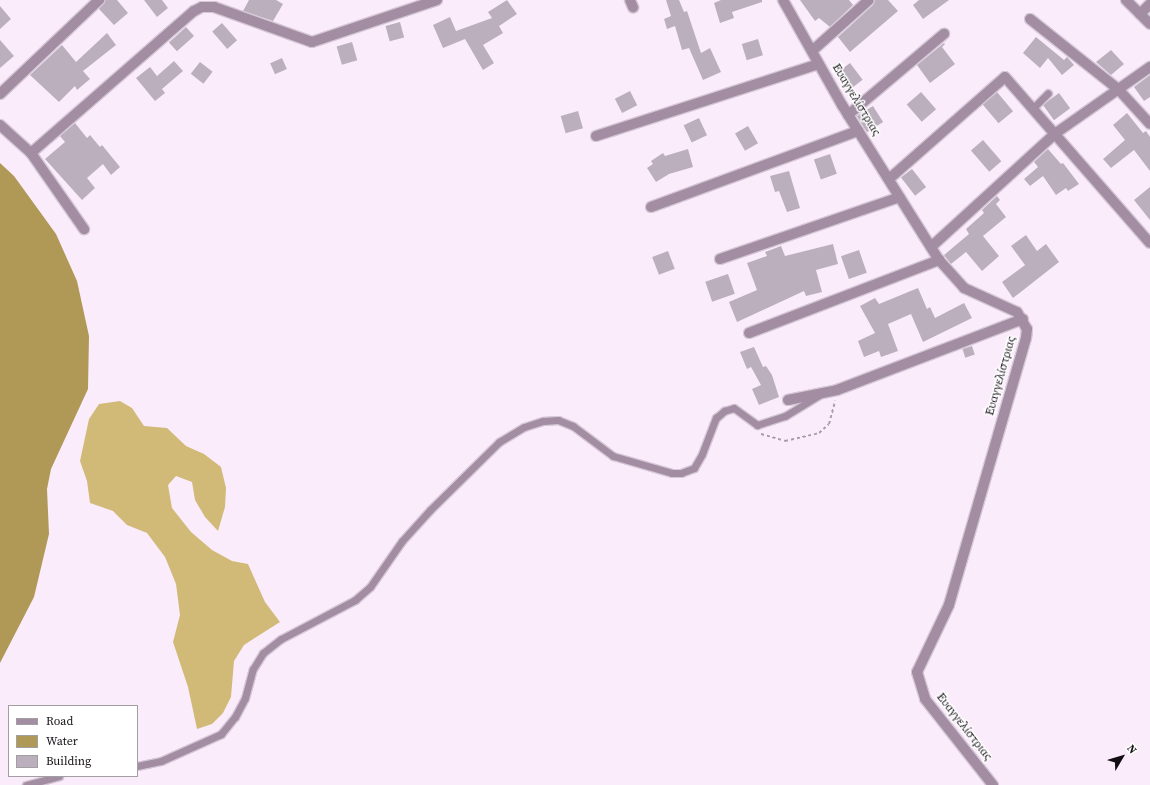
<!DOCTYPE html>
<meta charset="utf-8">
<style>
body{margin:0}
#map{position:relative;width:1150px;height:785px;overflow:hidden;background:#fbecfb;font-family:"Source Serif 4",serif}
div>[style]{position:absolute}
.forest>*{inset:0;background:#d1ba77}
.water>*{inset:0;background:#b09857}
.building>*{inset:0;background:#bcafbd;transform-origin:0 0}
.path>*{height:2px;margin-top:-1px;transform-origin:0;background:repeating-linear-gradient(90deg,#a89da8 0 3px,transparent 0 6px)}
.roads{filter:drop-shadow(1px 0 #d6c8d6) drop-shadow(-1px 0 #d6c8d6) drop-shadow(0 1px #d6c8d6) drop-shadow(0 -1px #d6c8d6)}
.service>*{height:7px;margin:-3.5px;padding:0 3.5px;transform-origin:3.5px;border-radius:3.5px;background:#a28da3}
.minor>*{height:10px;margin:-5px;padding:0 5px;transform-origin:5px;border-radius:5px;background:#a28da3}
.tertiary>*{height:10px;margin:-5px;padding:0 5px;transform-origin:5px;border-radius:5px;background:#a28da3}
span{translate:-50% -50%;white-space:nowrap;text-align:center;line-height:1.15;-webkit-text-stroke:3px #fff;paint-order:stroke}
.street-label{font-size:12px;color:#130e13}
.legend{position:absolute;left:8px;top:705px;width:130px;height:72px;box-sizing:border-box;background:#fff;border:1px solid #a19fa1;margin:0;padding:5px 7px;list-style:none;font-size:12px;color:#130e13}
.legend li{display:flex;align-items:center;gap:8px;height:20px}
.legend b{width:20px;border:1px solid #a19fa1}
.north{position:absolute;left:1102px;top:737px;width:40px;height:40px;-webkit-text-stroke:3px #fff;paint-order:stroke;rotate:52deg;font-size:11px;font-weight:700;line-height:16px;text-align:center;color:#130e13}
.north::after{content:'';display:block;margin:auto;width:14px;height:18px;background:#130e13;clip-path:polygon(50% 0,100% 100%,50% 72%,0 100%)}
</style>
<div id="map">
<div class="forest">
<div style="clip-path:polygon(120px 401px,132px 408px,144px 426px,167px 428px,186px 446px,204px 454px,221px 467px,226px 488px,225px 507px,218px 531px,205px 517px,195px 500px,192px 482px,176px 476px,168px 485px,172px 508px,191px 532px,212px 550px,232px 561px,248px 564px,265px 602px,280px 622px,244px 645px,234px 661px,231px 697px,223px 713px,212px 724px,197px 729px,188px 687px,173px 642px,180px 615px,176px 584px,165px 557px,147px 533px,127px 525px,113px 511px,90px 503px,87px 481px,80px 461px,89px 419px,99px 404px)"></div>
</div>
<div class="water">
<div style="clip-path:polygon(0 163px,14px 176px,56px 234px,77px 281px,89px 336px,88px 389px,51px 469px,47px 489px,49px 534px,34px 597px,0 663px)"></div>
</div>
<div class="building">
<div style="clip-path:polygon(105px 0,117px 0,128px 13px,114px 25px,99px 9px)"></div>
<div style="clip-path:polygon(144px 0,162px 0,168px 8px,157px 17px)"></div>
<div style="clip-path:polygon(249px 0,276px 0,283px 4px,273px 21px,243px 11px)"></div>
<div style="clip-path:polygon(507px 0,517px 14px,499px 26px,503px 33px,483px 45px,494px 63px,483px 70px,465px 39px,443px 48px,433px 25px,450px 17px,456px 31px,492px 18px,488px 12px)"></div>
<div style="clip-path:polygon(666px 0,679px 0,684px 12px,687px 11px,701px 53px,710px 48px,721px 72px,703px 80px,689px 48px,682px 50px,675px 26px,667px 29px,664px 19px,671px 16px)"></div>
<div style="clip-path:polygon(721px 0,762px 0,762px 2px,732px 12px,734px 18px,720px 23px,714px 3px)"></div>
<div style="clip-path:polygon(800px 0,849px 0,853px 5px,830px 27px,819px 18px,815px 21px)"></div>
<div style="clip-path:polygon(875px 0,888px 0,898px 11px,850px 52px,838px 37px,873px 5px)"></div>
<div style="clip-path:polygon(919px 0,949px 0,923px 19px,913px 5px)"></div>
<div style="clip-path:polygon(0 6px,11px 19px,0 29px)"></div>
<div style="left:400px;top:22px;width:16px;height:15px;rotate:75deg"></div>
<div style="left:222px;top:23px;width:23px;height:13px;rotate:49deg"></div>
<div style="left:186px;top:27px;width:12px;height:23px;rotate:48deg"></div>
<div style="clip-path:polygon(107px 33px,116px 45px,83px 71px,90px 79px,77px 90px,75px 86px,59px 102px,30px 75px,62px 45px,76px 62px)"></div>
<div style="clip-path:polygon(1036px 37px,1064px 60px,1067px 57px,1074px 65px,1062px 75px,1048px 58px,1040px 68px,1023px 53px)"></div>
<div style="left:758px;top:39px;width:17px;height:17px;rotate:73deg"></div>
<div style="clip-path:polygon(0 40px,14px 56px,0 68px)"></div>
<div style="left:352px;top:42px;width:19px;height:16px;rotate:74deg"></div>
<div style="clip-path:polygon(944px 43px,945px 44px,942px 47px,955px 64px,930px 83px,917px 65px)"></div>
<div style="clip-path:polygon(1111px 50px,1124px 64px,1111px 75px,1096px 62px)"></div>
<div style="left:282px;top:58px;width:12px;height:13px;rotate:66deg"></div>
<div style="clip-path:polygon(174px 61px,183px 71px,162px 89px,165px 93px,155px 101px,136px 78px,150px 67px,157px 76px)"></div>
<div style="left:200px;top:62px;width:16px;height:15px;rotate:38deg"></div>
<div style="left:850px;top:63px;width:21px;height:16px;rotate:53deg"></div>
<div style="clip-path:polygon(1150px 75px,1150px 97px,1144px 101px,1134px 87px)"></div>
<div style="left:630px;top:91px;width:16px;height:17px;rotate:63deg"></div>
<div style="left:921px;top:92px;width:23px;height:19px;rotate:49deg"></div>
<div style="left:997px;top:92px;width:25px;height:19px;rotate:50deg"></div>
<div style="left:1059px;top:93px;width:19px;height:20px;rotate:54deg"></div>
<div style="left:873px;top:106px;width:19px;height:19px;rotate:58deg"></div>
<div style="left:578px;top:111px;width:18px;height:18px;rotate:74deg"></div>
<div style="clip-path:polygon(1127px 113px,1143px 133px,1146px 131px,1150px 137px,1150px 171px,1134px 150px,1111px 168px,1103px 159px,1125px 140px,1113px 125px)"></div>
<div style="left:699px;top:118px;width:19px;height:17px;rotate:65deg"></div>
<div style="clip-path:polygon(75px 123px,87px 138px,90px 135px,100px 147px,102px 145px,120px 167px,111px 175px,103px 164px,87px 178px,95px 188px,82px 200px,45px 159px,65px 142px,60px 136px)"></div>
<div style="left:748px;top:126px;width:20px;height:15px;rotate:60deg"></div>
<div style="left:983px;top:140px;width:28px;height:16px;rotate:49deg"></div>
<div style="clip-path:polygon(688px 149px,693px 167px,669px 174px,656px 182px,647px 168px,653px 164px,651px 161px,663px 153px,665px 156px)"></div>
<div style="clip-path:polygon(1048px 149px,1061px 164px,1063px 163px,1079px 184px,1068px 191px,1066px 188px,1056px 195px,1043px 176px,1030px 186px,1024px 179px,1038px 167px,1034px 162px)"></div>
<div style="left:830px;top:154px;width:21px;height:17px;rotate:71deg"></div>
<div style="left:912px;top:169px;width:23px;height:14px;rotate:52deg"></div>
<div style="clip-path:polygon(789px 171px,800px 208px,787px 212px,779px 191px,775px 192px,770px 176px)"></div>
<div style="clip-path:polygon(1150px 187px,1150px 220px,1134px 200px)"></div>
<div style="clip-path:polygon(997px 196px,1000px 200px,996px 204px,1006px 217px,983px 236px,999px 256px,982px 271px,966px 252px,951px 264px,944px 255px,969px 234px,966px 229px,984px 213px,982px 210px)"></div>
<div style="clip-path:polygon(1026px 235px,1037px 251px,1046px 244px,1059px 262px,1013px 298px,1002px 282px,1025px 265px,1011px 246px)"></div>
<div style="clip-path:polygon(833px 244px,838px 264px,816px 270px,822px 292px,806px 296px,804px 291px,737px 322px,729px 302px,757px 290px,747px 263px,767px 256px,765px 252px,781px 246px,785px 256px)"></div>
<div style="left:859px;top:250px;width:24px;height:19px;rotate:71deg"></div>
<div style="left:668px;top:251px;width:19px;height:17px;rotate:69deg"></div>
<div style="left:728px;top:274px;width:21px;height:24px;rotate:71deg"></div>
<div style="clip-path:polygon(918px 288px,927px 309px,930px 307px,935px 318px,964px 303px,972px 318px,923px 342px,911px 314px,888px 324px,898px 351px,881px 357px,879px 351px,864px 357px,858px 341px,875px 333px,860px 306px,875px 298px,879px 304px)"></div>
<div style="left:972px;top:346px;width:9px;height:10px;rotate:72deg"></div>
<div style="clip-path:polygon(754px 347px,763px 367px,766px 366px,772px 375px,779px 397px,759px 405px,752px 389px,761px 385px,751px 367px,747px 369px,740px 352px)"></div>
</div>
<div class="path">
<div style="left:761px;top:434px;width:25px;rotate:16deg"></div>
<div style="left:785px;top:441px;width:35px;rotate:-13deg"></div>
<div style="left:819px;top:433px;width:13px;rotate:-42deg"></div>
<div style="left:829px;top:424px;width:24px;rotate:-75deg"></div>
</div>
<div class="roads">
<div class="service">
<div style="left:1033px;top:108px;width:21px;rotate:-45deg"></div>
<div style="left:137px;top:766px;width:25px;rotate:-12deg"></div>
<div style="left:161px;top:761px;width:66px;rotate:-24.2deg"></div>
<div style="left:221px;top:734px;width:22px;rotate:-51deg"></div>
<div style="left:235px;top:717px;width:21px;rotate:-62deg"></div>
<div style="left:245px;top:698px;width:30px;rotate:-75deg"></div>
<div style="left:253px;top:669px;width:19px;rotate:-58deg"></div>
<div style="left:263px;top:653px;width:23px;rotate:-38deg"></div>
<div style="left:281px;top:639px;width:84px;rotate:-27.8deg"></div>
<div style="left:355px;top:600px;width:20px;rotate:-41deg"></div>
<div style="left:370px;top:587px;width:56px;rotate:-55.2deg"></div>
<div style="left:402px;top:541px;width:42px;rotate:-47.9deg"></div>
<div style="left:430px;top:510px;width:97px;rotate:-44.6deg"></div>
<div style="left:499px;top:442px;width:29px;rotate:-31deg"></div>
<div style="left:524px;top:427px;width:20px;rotate:-18deg"></div>
<div style="left:543px;top:421px;width:15px;rotate:-4deg"></div>
<div style="left:558px;top:420px;width:16px;rotate:22deg"></div>
<div style="left:573px;top:426px;width:50px;rotate:36.9deg"></div>
<div style="left:613px;top:456px;width:61px;rotate:16.1deg"></div>
<div style="left:672px;top:473px;width:9px"></div>
<div style="left:681px;top:473px;width:14px;rotate:-21deg"></div>
<div style="left:694px;top:468px;width:16px;rotate:-60deg"></div>
<div style="left:702px;top:454px;width:39px;rotate:-69deg"></div>
<div style="left:716px;top:418px;width:11px;rotate:-41deg"></div>
<div style="left:724px;top:411px;width:10px;rotate:-17deg"></div>
<div style="left:734px;top:408px;width:29px;rotate:36deg"></div>
<div style="left:757px;top:425px;width:29px;rotate:-18deg"></div>
<div style="left:785px;top:416px;width:42px;rotate:-31.4deg"></div>
<div style="left:26px;top:785px;width:34px;rotate:-15deg"></div>
</div>
<div class="minor">
<div style="left:630px;top:0;width:8px;rotate:67deg"></div>
<div style="left:1126px;top:0;width:34px;rotate:45deg"></div>
<div style="left:1140px;top:14px;width:14px;rotate:-45deg"></div>
<div style="left:1030px;top:19px;width:112px;rotate:38.5deg"></div>
<div style="left:1118px;top:89px;width:47px;rotate:47.6deg"></div>
<div style="left:812px;top:51px;width:76px;rotate:-41.8deg"></div>
<div style="left:0;top:94px;width:137px;rotate:-43.5deg"></div>
<div style="left:848px;top:115px;width:126px;rotate:-40.2deg"></div>
<div style="left:0;top:125px;width:42px;rotate:42.1deg"></div>
<div style="left:31px;top:153px;width:93px;rotate:55.1deg"></div>
<div style="left:596px;top:136px;width:234px;rotate:-17.9deg"></div>
<div style="left:31px;top:153px;width:216px;rotate:-41.1deg"></div>
<div style="left:194px;top:11px;width:9px;rotate:-27deg"></div>
<div style="left:202px;top:7px;width:12px"></div>
<div style="left:214px;top:7px;width:104px;rotate:19.7deg"></div>
<div style="left:312px;top:42px;width:132px;rotate:-18.6deg"></div>
<div style="left:889px;top:179px;width:154px;rotate:-41.3deg"></div>
<div style="left:1005px;top:77px;width:220px;rotate:48.9deg"></div>
<div style="left:651px;top:207px;width:221px;rotate:-20.2deg"></div>
<div style="left:931px;top:247px;width:169px;rotate:-42.4deg"></div>
<div style="left:1056px;top:133px;width:115px;rotate:-35.1deg"></div>
<div style="left:720px;top:259px;width:190px;rotate:-19deg"></div>
<div style="left:749px;top:333px;width:204px;rotate:-21deg"></div>
<div style="left:788px;top:400px;width:50px;rotate:-11.5deg"></div>
<div style="left:837px;top:390px;width:199px;rotate:-20.9deg"></div>
</div>
<div class="tertiary">
<div style="left:783px;top:0;width:120px;rotate:60.7deg"></div>
<div style="left:842px;top:105px;width:183px;rotate:58deg"></div>
<div style="left:939px;top:260px;width:38px;rotate:48deg"></div>
<div style="left:964px;top:288px;width:58px;rotate:24.4deg"></div>
<div style="left:1017px;top:312px;width:20px;rotate:60deg"></div>
<div style="left:1027px;top:329px;width:9px;rotate:96deg"></div>
<div style="left:1026px;top:338px;width:278px;rotate:106.1deg"></div>
<div style="left:949px;top:605px;width:74px;rotate:115.5deg"></div>
<div style="left:917px;top:672px;width:28px;rotate:73deg"></div>
<div style="left:925px;top:699px;width:110px;rotate:51.7deg"></div>
</div>
</div>
<div class="street-label">
<span style="left:856px;top:100px;rotate:59deg">Ευαγγελίστριας</span>
<span style="left:1001px;top:376px;rotate:-74deg">Ευαγγελίστριας</span>
<span style="left:964px;top:727px;rotate:52deg">Ευαγγελίστριας</span>
</div>
<ul class="legend">
<li><b style="height:5px;background:#a28da3"></b>Road</li>
<li><b style="height:11px;background:#b09857"></b>Water</li>
<li><b style="height:11px;background:#bcafbd"></b>Building</li>
</ul>
<div class="north">N</div>
</div>
